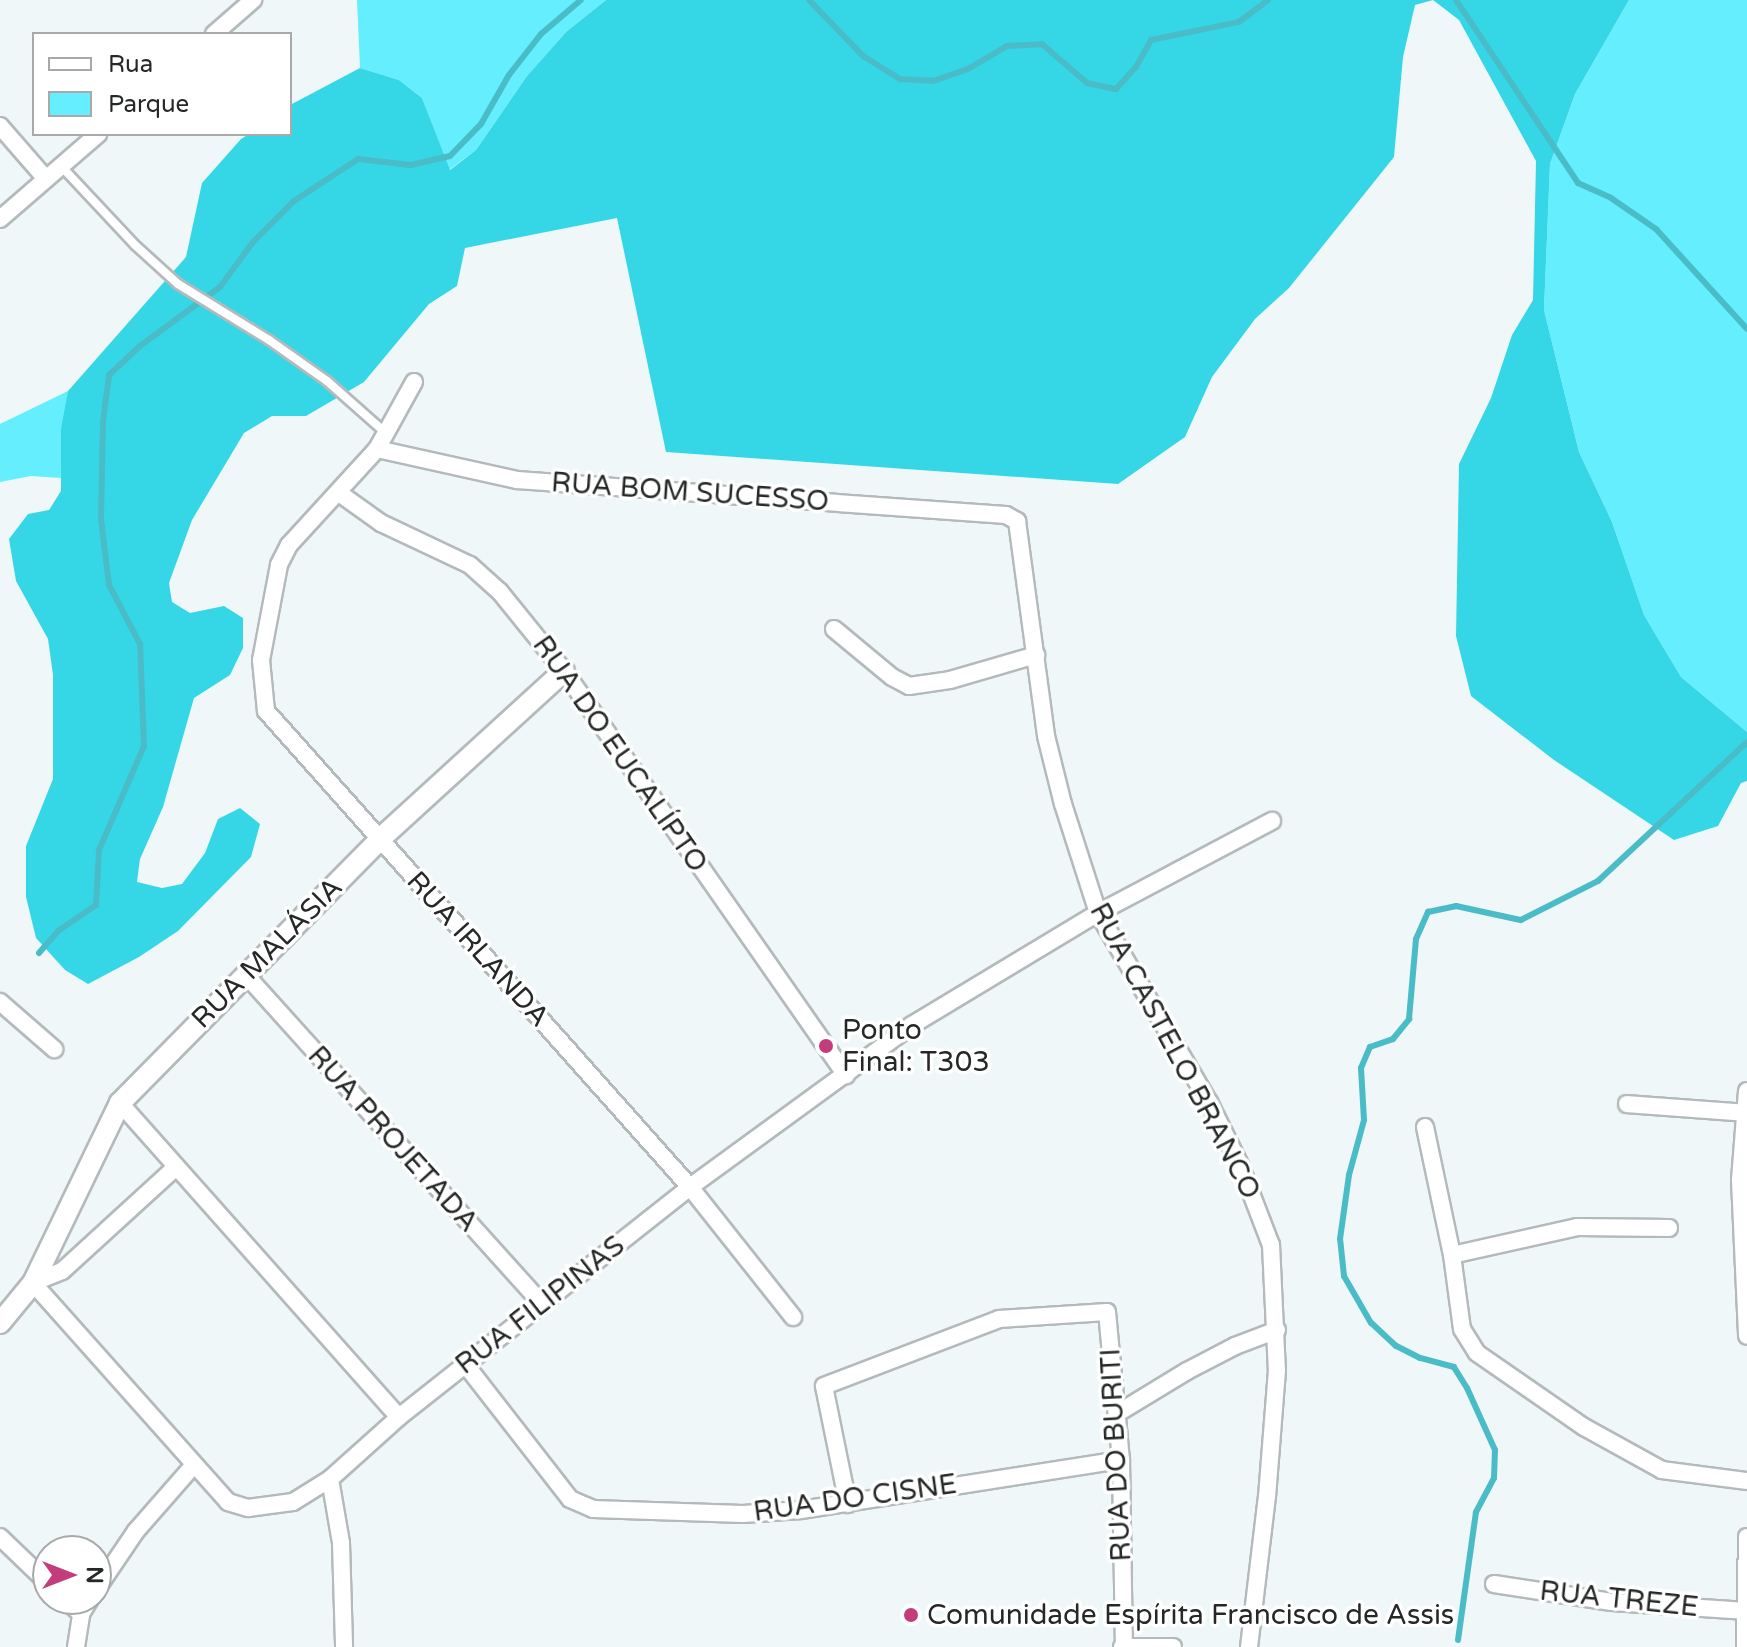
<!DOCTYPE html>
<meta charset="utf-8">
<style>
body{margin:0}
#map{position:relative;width:1747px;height:1647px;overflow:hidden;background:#f0f7f8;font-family:"Varela Round",sans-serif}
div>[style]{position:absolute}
.green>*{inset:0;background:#65effe}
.forest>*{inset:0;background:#35d7e7}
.stream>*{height:6px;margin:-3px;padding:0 3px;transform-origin:3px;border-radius:3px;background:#4abcc8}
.roads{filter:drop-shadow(2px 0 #b4babb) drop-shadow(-2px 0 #b4babb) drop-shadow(0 2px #b4babb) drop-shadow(0 -2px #b4babb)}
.service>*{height:8px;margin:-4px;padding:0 4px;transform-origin:4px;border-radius:4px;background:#fff}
.minor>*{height:16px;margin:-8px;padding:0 8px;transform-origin:8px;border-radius:8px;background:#fff}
.tertiary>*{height:20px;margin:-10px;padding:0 10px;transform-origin:10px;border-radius:10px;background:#fff}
.dots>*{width:22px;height:22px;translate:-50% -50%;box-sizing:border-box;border:4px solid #fff;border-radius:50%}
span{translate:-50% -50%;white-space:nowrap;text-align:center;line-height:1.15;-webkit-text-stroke:7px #fff;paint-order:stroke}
.street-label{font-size:28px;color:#262828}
.poi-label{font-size:28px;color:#262828}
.left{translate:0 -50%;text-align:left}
.legend{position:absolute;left:32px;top:32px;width:260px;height:104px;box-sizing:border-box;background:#fff;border:2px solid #a8a9a9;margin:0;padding:10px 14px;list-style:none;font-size:24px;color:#262828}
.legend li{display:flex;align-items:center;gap:16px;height:40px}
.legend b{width:40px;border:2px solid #a8a9a9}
.north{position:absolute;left:32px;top:1535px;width:80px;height:80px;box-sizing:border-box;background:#fff;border:2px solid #a8a9a9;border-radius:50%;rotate:90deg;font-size:22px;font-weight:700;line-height:32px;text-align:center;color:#262828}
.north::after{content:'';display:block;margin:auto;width:28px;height:36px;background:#c33d7d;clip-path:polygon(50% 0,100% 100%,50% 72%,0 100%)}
</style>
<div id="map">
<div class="green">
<div style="clip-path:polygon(357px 0,606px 0,566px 32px,527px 76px,476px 150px,449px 170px,422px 98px,399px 80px,360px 68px)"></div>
<div style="clip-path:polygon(1629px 0,1747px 0,1747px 732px,1681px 677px,1644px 615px,1612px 522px,1579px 452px,1544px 310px,1550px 164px,1575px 94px)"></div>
<div style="clip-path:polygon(68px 391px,61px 478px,31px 476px,0 482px,0 424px)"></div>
</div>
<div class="forest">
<div style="clip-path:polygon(606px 0,1629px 0,1575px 94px,1550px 164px,1544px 310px,1579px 452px,1612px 522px,1644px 615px,1681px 677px,1747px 732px,1747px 781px,1741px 783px,1718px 826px,1674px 840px,1554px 760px,1471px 696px,1456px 636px,1459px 464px,1491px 398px,1512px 335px,1533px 300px,1536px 161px,1459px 20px,1433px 0,1415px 5px,1403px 57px,1394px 157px,1289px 288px,1255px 319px,1212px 377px,1185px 437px,1118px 484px,666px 452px,617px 218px,465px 248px,457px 286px,429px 304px,364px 382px,306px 416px,272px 416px,244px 433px,192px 520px,169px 583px,172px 602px,190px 613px,224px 606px,243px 618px,243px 648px,230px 675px,194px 698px,163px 807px,140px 859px,137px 882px,162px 888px,182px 884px,205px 853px,218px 819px,240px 808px,260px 824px,251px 857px,178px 931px,139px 957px,88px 984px,65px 970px,36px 938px,26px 897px,26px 846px,53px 779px,53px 675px,48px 639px,16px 581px,9px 539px,28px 514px,49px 510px,61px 491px,61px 429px,68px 391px,186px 257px,202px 183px,241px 139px,249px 134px,290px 134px,290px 105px,360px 68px,399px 80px,422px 98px,450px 170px,476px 150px,527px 76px,566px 32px)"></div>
</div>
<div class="stream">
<div style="left:809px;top:0;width:78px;rotate:46deg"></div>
<div style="left:863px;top:56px;width:44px;rotate:31.9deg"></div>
<div style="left:900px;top:79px;width:33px;rotate:3deg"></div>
<div style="left:933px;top:81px;width:37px;rotate:-19deg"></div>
<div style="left:968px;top:69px;width:45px;rotate:-30.5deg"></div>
<div style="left:1007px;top:46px;width:35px;rotate:-3deg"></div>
<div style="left:1042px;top:44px;width:60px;rotate:40.9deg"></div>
<div style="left:1087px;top:83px;width:30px;rotate:12deg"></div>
<div style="left:1116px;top:89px;width:30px;rotate:-48deg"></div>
<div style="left:1136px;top:67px;width:31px;rotate:-61deg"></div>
<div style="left:1151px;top:40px;width:90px;rotate:-11.6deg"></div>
<div style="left:1239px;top:22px;width:36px;rotate:-37deg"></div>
<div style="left:1456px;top:0;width:220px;rotate:56.3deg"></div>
<div style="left:1578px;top:183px;width:36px;rotate:24deg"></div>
<div style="left:1611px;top:198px;width:55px;rotate:34.6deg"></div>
<div style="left:1656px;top:229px;width:135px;rotate:47.7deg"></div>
<div style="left:39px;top:953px;width:29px;rotate:-49deg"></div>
<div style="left:58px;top:931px;width:46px;rotate:-34.4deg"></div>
<div style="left:96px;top:905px;width:55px;rotate:-86.9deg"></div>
<div style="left:99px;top:850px;width:113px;rotate:-66.6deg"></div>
<div style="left:144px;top:746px;width:102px;rotate:-92.2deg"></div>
<div style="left:140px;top:644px;width:67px;rotate:-117.7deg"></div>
<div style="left:109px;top:585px;width:66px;rotate:-96.9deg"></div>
<div style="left:101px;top:519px;width:97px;rotate:-88.8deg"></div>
<div style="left:103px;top:422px;width:47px;rotate:-82.7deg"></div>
<div style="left:109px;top:375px;width:42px;rotate:-43.1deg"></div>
<div style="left:140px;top:346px;width:99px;rotate:-36.4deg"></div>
<div style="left:220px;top:287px;width:56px;rotate:-53.7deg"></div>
<div style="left:253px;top:242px;width:58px;rotate:-45deg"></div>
<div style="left:294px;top:201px;width:77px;rotate:-33.3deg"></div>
<div style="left:358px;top:159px;width:53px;rotate:6.5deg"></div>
<div style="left:411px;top:165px;width:40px;rotate:-13deg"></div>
<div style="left:450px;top:156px;width:45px;rotate:-45.9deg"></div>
<div style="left:481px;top:124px;width:56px;rotate:-60.3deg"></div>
<div style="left:509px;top:75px;width:52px;rotate:-52deg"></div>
<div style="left:541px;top:34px;width:52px;rotate:-40.4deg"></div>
<div style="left:1458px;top:1640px;width:129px;rotate:-82deg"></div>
<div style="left:1476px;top:1512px;width:38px;rotate:-62deg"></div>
<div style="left:1494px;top:1478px;width:28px;rotate:-88deg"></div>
<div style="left:1495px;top:1450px;width:68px;rotate:-114.3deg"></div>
<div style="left:1467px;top:1388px;width:25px;rotate:-122deg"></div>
<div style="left:1454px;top:1367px;width:35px;rotate:-165deg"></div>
<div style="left:1420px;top:1358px;width:27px;rotate:-153deg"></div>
<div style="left:1396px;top:1346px;width:34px;rotate:-137deg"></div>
<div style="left:1371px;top:1323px;width:54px;rotate:-119.9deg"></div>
<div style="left:1344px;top:1276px;width:37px;rotate:-96deg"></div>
<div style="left:1340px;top:1239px;width:65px;rotate:-82deg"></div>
<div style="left:1349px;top:1175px;width:57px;rotate:-74.7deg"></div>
<div style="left:1364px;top:1120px;width:52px;rotate:-93.3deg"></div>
<div style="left:1361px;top:1068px;width:23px;rotate:-67deg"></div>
<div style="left:1370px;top:1047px;width:24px;rotate:-19deg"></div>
<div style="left:1393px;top:1039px;width:26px;rotate:-51deg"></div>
<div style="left:1409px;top:1019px;width:80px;rotate:-85deg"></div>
<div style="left:1416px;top:939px;width:30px;rotate:-66deg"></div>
<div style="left:1428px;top:912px;width:29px;rotate:-12deg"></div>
<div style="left:1456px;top:906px;width:66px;rotate:12.2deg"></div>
<div style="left:1521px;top:920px;width:86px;rotate:-26.9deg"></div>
<div style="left:1598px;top:881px;width:204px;rotate:-43deg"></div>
</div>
<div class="roads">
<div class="service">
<div style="left:61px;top:166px;width:108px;rotate:46.9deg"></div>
<div style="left:135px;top:245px;width:58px;rotate:42.2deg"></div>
<div style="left:178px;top:284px;width:107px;rotate:31.6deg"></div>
<div style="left:269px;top:340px;width:71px;rotate:35.3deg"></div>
<div style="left:327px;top:381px;width:80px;rotate:41.5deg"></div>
</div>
<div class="minor">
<div style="left:214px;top:34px;width:52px;rotate:-41.1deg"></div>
<div style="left:0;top:126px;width:70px;rotate:49deg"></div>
<div style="left:0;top:219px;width:130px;rotate:-40.9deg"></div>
<div style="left:414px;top:382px;width:77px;rotate:118.9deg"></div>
<div style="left:377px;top:449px;width:130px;rotate:132.5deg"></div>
<div style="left:289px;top:545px;width:22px;rotate:117deg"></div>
<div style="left:279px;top:565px;width:97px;rotate:100.7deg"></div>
<div style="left:261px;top:660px;width:51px;rotate:84.4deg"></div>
<div style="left:266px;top:711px;width:637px;rotate:48.31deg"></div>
<div style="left:690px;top:1187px;width:166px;rotate:51.6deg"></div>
<div style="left:377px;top:449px;width:143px;rotate:12.5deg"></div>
<div style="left:517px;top:480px;width:490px;rotate:4.1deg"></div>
<div style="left:1006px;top:515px;width:13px;rotate:29deg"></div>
<div style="left:1017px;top:521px;width:217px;rotate:82.3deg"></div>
<div style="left:1046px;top:736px;width:70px;rotate:76deg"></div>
<div style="left:1063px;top:804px;width:114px;rotate:72.2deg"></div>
<div style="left:1098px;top:913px;width:219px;rotate:59.6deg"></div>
<div style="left:1209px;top:1102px;width:72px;rotate:63.8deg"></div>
<div style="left:1241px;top:1167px;width:84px;rotate:69deg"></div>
<div style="left:1271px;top:1245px;width:125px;rotate:87.3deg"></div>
<div style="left:1277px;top:1370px;width:126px;rotate:94.5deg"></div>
<div style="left:1267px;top:1496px;width:152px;rotate:96.8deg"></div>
<div style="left:339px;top:493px;width:52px;rotate:35.5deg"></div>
<div style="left:381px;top:523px;width:98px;rotate:25.3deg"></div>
<div style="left:470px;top:565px;width:40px;rotate:42deg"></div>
<div style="left:500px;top:592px;width:102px;rotate:51deg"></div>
<div style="left:564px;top:671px;width:493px;rotate:55.1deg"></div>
<div style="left:834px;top:629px;width:75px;rotate:39.6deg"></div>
<div style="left:892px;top:677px;width:19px;rotate:28deg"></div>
<div style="left:909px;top:686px;width:41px;rotate:-8.3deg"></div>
<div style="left:950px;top:680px;width:90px;rotate:-16.2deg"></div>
<div style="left:245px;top:974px;width:444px;rotate:48deg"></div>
<div style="left:0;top:1002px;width:72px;rotate:41deg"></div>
<div style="left:1747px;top:1091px;width:89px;rotate:94.5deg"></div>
<div style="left:1740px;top:1180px;width:156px;rotate:87.4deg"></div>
<div style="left:120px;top:1103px;width:420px;rotate:48.4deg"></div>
<div style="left:1627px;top:1104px;width:120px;rotate:4.3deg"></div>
<div style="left:1425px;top:1127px;width:131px;rotate:78.1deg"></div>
<div style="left:1452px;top:1255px;width:75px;rotate:82.3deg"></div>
<div style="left:1462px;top:1329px;width:28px;rotate:58deg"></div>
<div style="left:1477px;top:1353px;width:130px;rotate:34.7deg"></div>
<div style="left:1584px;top:1427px;width:89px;rotate:28.9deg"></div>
<div style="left:1662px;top:1470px;width:86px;rotate:7.4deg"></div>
<div style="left:176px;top:1167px;width:154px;rotate:137.6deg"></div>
<div style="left:62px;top:1271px;width:31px;rotate:158deg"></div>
<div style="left:33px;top:1283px;width:293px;rotate:48.3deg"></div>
<div style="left:228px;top:1502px;width:21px;rotate:17deg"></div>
<div style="left:248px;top:1508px;width:45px;rotate:-7.6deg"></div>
<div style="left:293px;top:1502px;width:44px;rotate:-31.9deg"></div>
<div style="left:330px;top:1479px;width:93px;rotate:-41.9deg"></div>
<div style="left:399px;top:1417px;width:371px;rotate:-38.3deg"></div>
<div style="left:690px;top:1187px;width:275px;rotate:-36.1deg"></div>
<div style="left:912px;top:1025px;width:217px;rotate:-31.1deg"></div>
<div style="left:1098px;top:913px;width:197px;rotate:-27.9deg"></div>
<div style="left:1452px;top:1255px;width:128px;rotate:-12.6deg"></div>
<div style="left:1577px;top:1227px;width:92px;rotate:0.6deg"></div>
<div style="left:465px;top:1364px;width:171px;rotate:52.1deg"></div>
<div style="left:570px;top:1499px;width:25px;rotate:23deg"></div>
<div style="left:593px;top:1509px;width:150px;rotate:1.9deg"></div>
<div style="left:743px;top:1514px;width:58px;rotate:-3.9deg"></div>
<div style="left:801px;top:1510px;width:324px;rotate:-8.9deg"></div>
<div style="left:1118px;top:1413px;width:81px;rotate:-31.3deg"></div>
<div style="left:1187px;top:1371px;width:54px;rotate:-27.5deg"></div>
<div style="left:1235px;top:1346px;width:45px;rotate:-20.9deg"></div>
<div style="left:330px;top:1479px;width:65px;rotate:80.2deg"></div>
<div style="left:341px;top:1543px;width:104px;rotate:88.3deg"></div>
<div style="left:848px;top:1504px;width:120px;rotate:-101.5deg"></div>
<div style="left:824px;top:1386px;width:187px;rotate:-20.9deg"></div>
<div style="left:999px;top:1319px;width:108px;rotate:-3.7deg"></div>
<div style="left:1107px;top:1312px;width:149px;rotate:84.6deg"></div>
<div style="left:1121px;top:1460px;width:187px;rotate:89.1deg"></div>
<div style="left:0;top:1537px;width:66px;rotate:43.8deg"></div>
<div style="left:1494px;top:1584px;width:119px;rotate:8.7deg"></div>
<div style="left:1612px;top:1602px;width:135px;rotate:3.8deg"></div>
<div style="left:96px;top:1590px;width:71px;rotate:-55.9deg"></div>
<div style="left:136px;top:1531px;width:86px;rotate:-48.8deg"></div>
<div style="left:65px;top:1599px;width:22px;rotate:43deg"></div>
<div style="left:76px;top:1647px;width:33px;rotate:-81deg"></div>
<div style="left:81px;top:1614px;width:17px;rotate:-59deg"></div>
<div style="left:1122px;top:1647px;width:51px"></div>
<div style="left:1745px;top:1647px;width:110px;rotate:-89deg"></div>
</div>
<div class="tertiary">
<div style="left:0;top:1323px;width:52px;rotate:-50.5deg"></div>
<div style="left:33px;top:1283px;width:200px;rotate:-64.2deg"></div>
<div style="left:120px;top:1103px;width:371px;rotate:-45.4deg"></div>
<div style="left:380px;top:839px;width:249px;rotate:-42.4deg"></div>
</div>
</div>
<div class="dots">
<div style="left:826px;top:1046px;background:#c33d7d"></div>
<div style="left:911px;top:1615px;background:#c33d7d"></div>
</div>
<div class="street-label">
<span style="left:690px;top:492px;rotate:4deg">RUA BOM SUCESSO</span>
<span style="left:620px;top:754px;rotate:55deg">RUA DO EUCALÍPTO</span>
<span style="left:478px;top:949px;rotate:48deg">RUA IRLANDA</span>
<span style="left:267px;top:953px;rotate:-45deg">RUA MALÁSIA</span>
<span style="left:1175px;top:1051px;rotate:62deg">RUA CASTELO BRANCO</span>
<span style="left:393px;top:1139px;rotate:48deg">RUA PROJETADA</span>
<span style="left:540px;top:1305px;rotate:-38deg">RUA FILIPINAS</span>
<span style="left:1116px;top:1455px;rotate:-93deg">RUA DO BURITI</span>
<span style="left:855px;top:1498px;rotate:-8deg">RUA DO CISNE</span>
<span style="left:1619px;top:1599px;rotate:6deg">RUA TREZE</span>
</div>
<div class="poi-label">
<span class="left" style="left:842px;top:1046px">Ponto<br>Final: T303</span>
<span class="left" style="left:927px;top:1615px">Comunidade Espírita Francisco de Assis</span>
</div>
<ul class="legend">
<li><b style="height:10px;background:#fff"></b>Rua</li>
<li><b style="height:22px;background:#65effe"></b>Parque</li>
</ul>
<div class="north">N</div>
</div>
